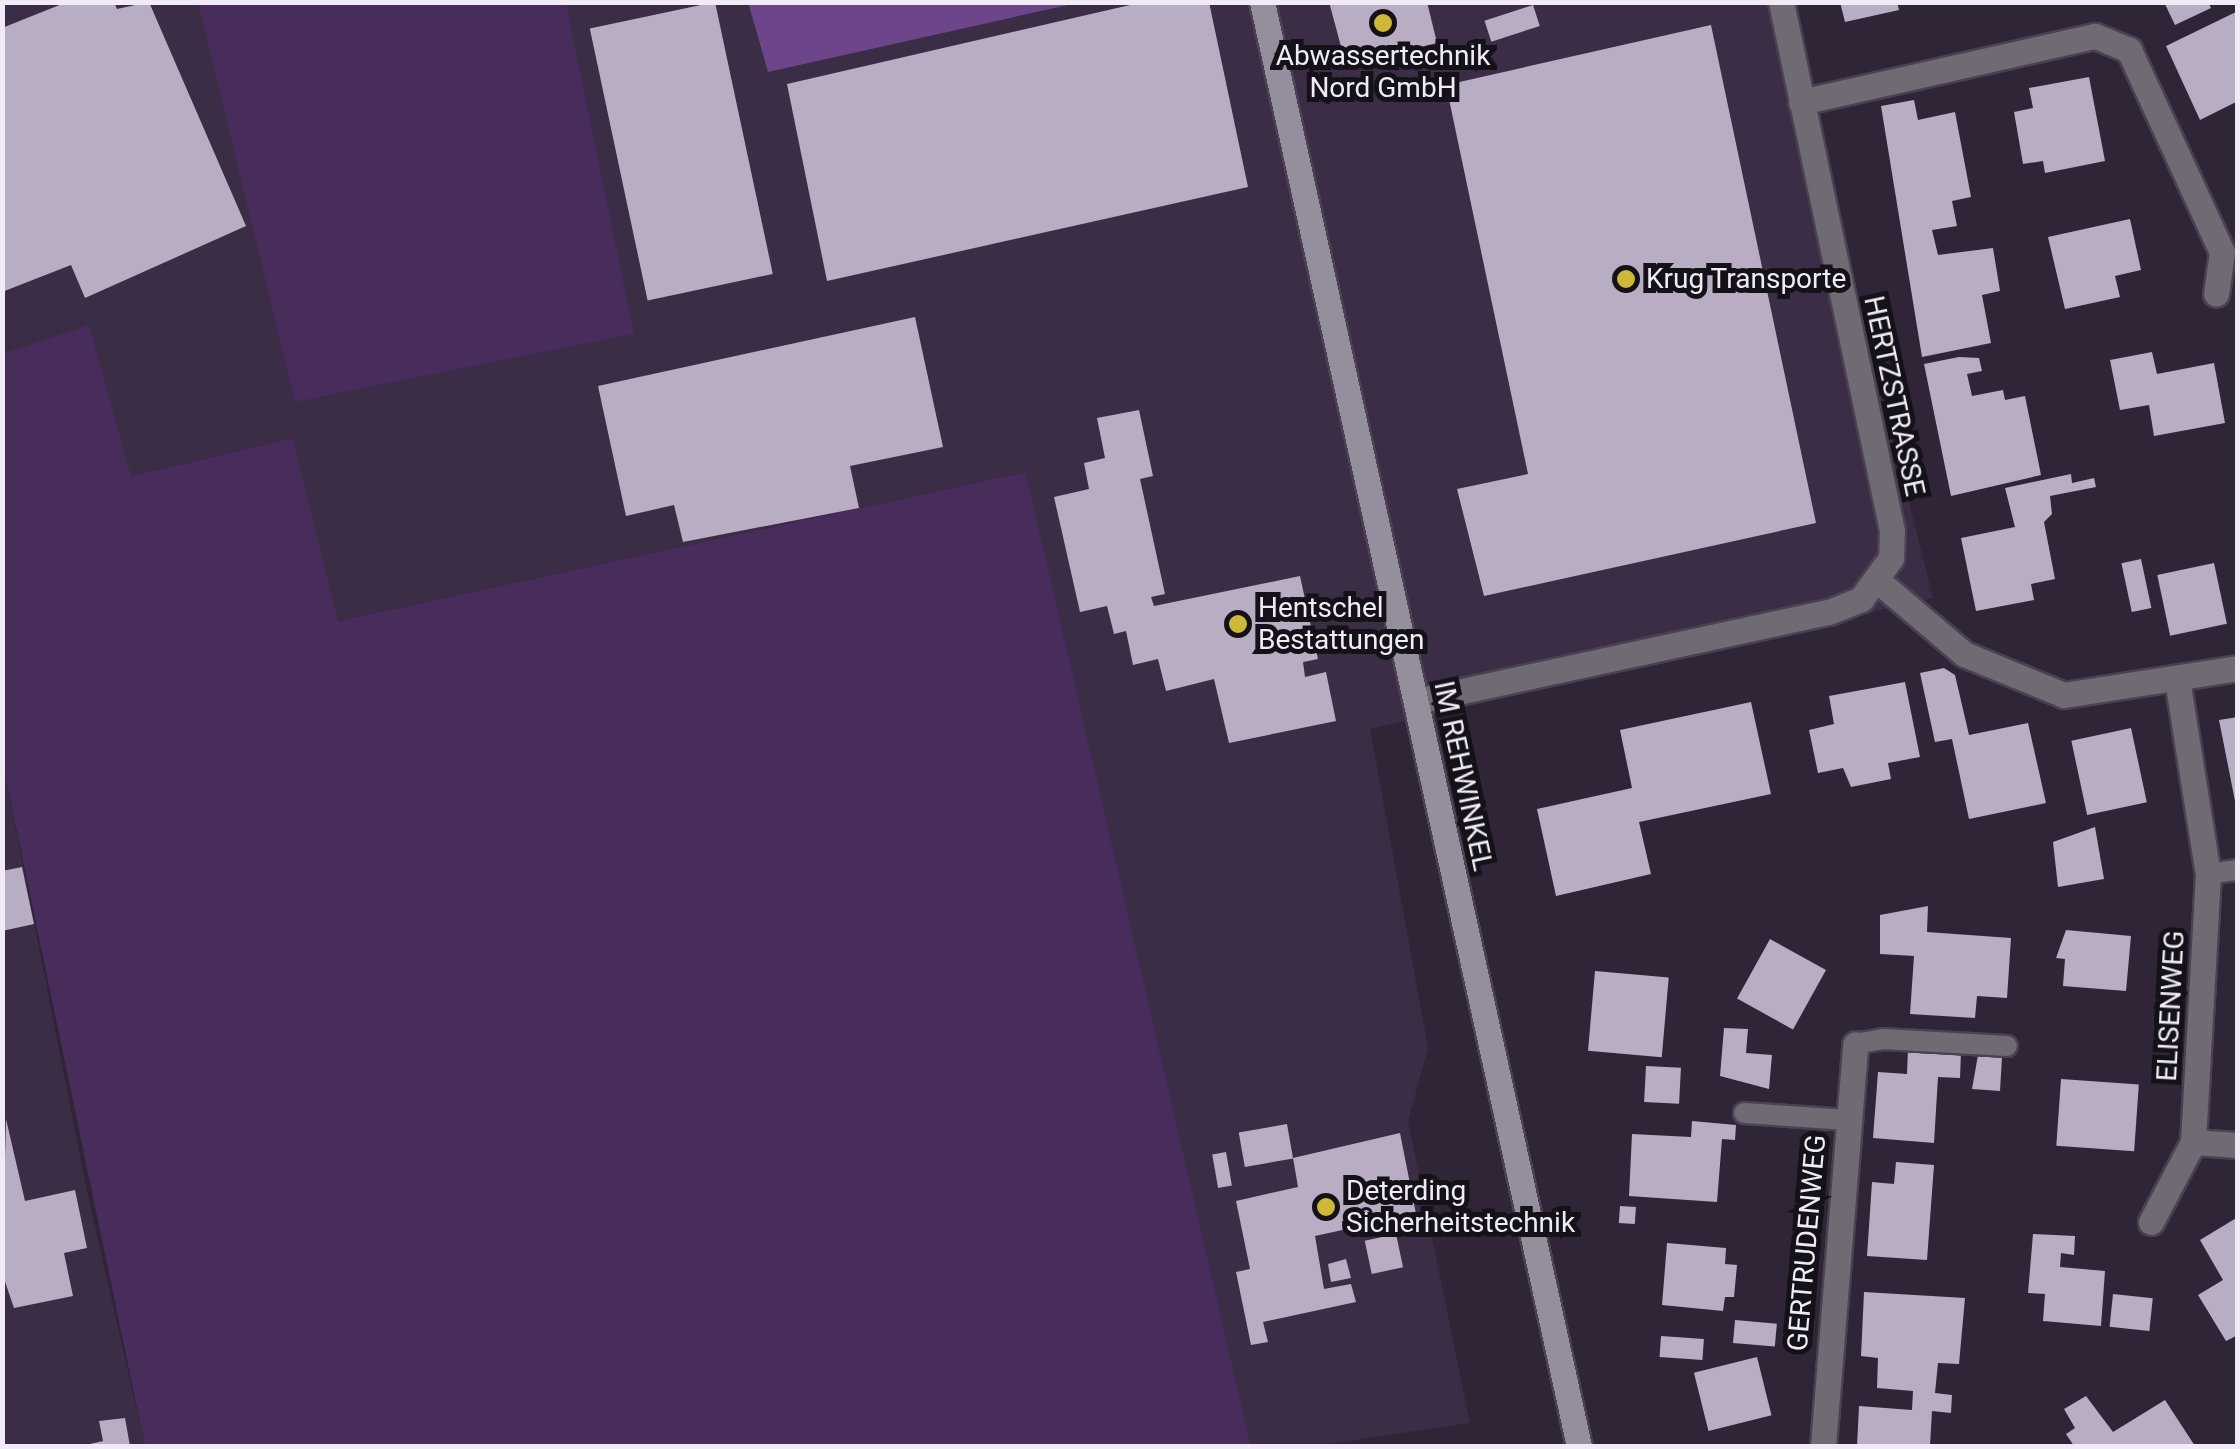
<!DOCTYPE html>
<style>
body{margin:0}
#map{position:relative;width:2240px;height:1449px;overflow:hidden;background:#2f2537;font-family:Roboto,sans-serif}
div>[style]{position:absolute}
.built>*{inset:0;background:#3a2d45}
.green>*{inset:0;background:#472c5c}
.forest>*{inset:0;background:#6d458b}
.building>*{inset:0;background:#b9adc4;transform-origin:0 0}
.roads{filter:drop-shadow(2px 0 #4a4152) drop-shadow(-2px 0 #4a4152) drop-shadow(0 2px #4a4152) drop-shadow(0 -2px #4a4152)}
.lane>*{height:20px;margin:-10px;padding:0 10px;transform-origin:10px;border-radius:10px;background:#6f6a73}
.street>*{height:25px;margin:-12.5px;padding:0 12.5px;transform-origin:12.5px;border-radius:12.5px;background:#6f6a73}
.secondary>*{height:25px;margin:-12.5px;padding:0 12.5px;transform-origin:12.5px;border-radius:12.5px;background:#958e9d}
.dots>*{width:28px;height:28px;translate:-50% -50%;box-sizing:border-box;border:5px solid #151119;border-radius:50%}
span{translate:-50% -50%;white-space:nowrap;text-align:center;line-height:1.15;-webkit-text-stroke:10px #151119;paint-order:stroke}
.poi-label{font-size:28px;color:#f1eaf7}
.left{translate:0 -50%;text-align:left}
.street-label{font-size:28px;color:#f1eaf7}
.frame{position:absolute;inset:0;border:5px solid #f1eaf7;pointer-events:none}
</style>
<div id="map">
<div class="built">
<div style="clip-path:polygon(2px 3px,1784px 3px,1933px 598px,1370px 729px,1428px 1048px,1408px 1121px,1470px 1423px,1313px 1446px,1251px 1446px,1026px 472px,337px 621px,293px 438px,130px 476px,89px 326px,3px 354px)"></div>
<div style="clip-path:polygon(2px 759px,86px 1187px,145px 1446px,3px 1446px)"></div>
</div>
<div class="green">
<div style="clip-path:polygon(198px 3px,566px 3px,634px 334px,295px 402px)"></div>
<div style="clip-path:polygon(89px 325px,131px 476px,293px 438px,338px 621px,1026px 472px,1251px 1446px,145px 1446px,3px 765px,2px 354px)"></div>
</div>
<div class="forest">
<div style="clip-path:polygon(748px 2px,1077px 2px,1077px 3px,768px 72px)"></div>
</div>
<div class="building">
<div style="clip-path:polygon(67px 2px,114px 2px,117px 9px,149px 2px,246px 226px,85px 298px,71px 265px,2px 292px,2px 28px)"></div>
<div style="left:715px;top:2px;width:278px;height:128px;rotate:78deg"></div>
<div style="clip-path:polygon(1143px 2px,1209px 2px,1248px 187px,827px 281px,787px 84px)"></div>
<div style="clip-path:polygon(1329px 2px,1427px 2px,1437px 43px,1346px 65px)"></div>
<div style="clip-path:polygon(1840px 2px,1897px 2px,1899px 10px,1845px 22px)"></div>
<div style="clip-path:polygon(2164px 2px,2208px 2px,2211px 8px,2175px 25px)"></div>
<div style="left:1533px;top:5px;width:22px;height:51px;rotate:72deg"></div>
<div style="clip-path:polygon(2238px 11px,2238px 101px,2200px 120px,2166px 46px)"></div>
<div style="clip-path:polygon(1711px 25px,1816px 523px,1484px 596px,1457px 489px,1528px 474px,1446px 85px)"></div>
<div style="clip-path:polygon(2089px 77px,2105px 161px,2045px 173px,2043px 161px,2023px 164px,2014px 112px,2033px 108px,2029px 88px)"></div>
<div style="clip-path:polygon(1914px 100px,1918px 120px,1955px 112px,1971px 197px,1952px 201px,1957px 226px,1932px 230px,1938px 255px,1993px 248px,2000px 291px,1982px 295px,1991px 343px,1922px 357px,1881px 106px)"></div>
<div style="clip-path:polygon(2130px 219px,2141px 270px,2115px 276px,2120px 297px,2065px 309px,2048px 237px)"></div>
<div style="clip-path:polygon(915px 317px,943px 447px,850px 466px,859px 508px,683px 542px,674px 505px,626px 516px,598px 386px)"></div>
<div style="clip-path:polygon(2152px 352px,2157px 374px,2214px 363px,2225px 423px,2154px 436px,2149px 405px,2120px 410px,2110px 360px)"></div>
<div style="clip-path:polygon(1959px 357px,1979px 358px,1982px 371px,1967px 374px,1972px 396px,2003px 390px,2005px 400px,2025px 396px,2041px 475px,1951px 496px,1924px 364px)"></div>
<div style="clip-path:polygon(1139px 410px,1153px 476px,1140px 479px,1165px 594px,1151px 597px,1154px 606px,1300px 576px,1318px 659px,1303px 662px,1305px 677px,1326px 672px,1336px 721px,1229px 743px,1214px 679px,1166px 691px,1158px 659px,1133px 665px,1126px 631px,1114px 634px,1107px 606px,1080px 612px,1054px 497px,1089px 489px,1084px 463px,1105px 458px,1097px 418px)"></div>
<div style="clip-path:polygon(2071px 474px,2072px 483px,2094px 478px,2096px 487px,2050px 496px,2052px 514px,2044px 522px,2055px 579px,2031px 584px,2034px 600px,1976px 611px,1961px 538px,2015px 527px,2005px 488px)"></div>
<div style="left:2141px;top:559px;width:50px;height:20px;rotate:78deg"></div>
<div style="left:2214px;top:563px;width:62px;height:58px;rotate:78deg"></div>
<div style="clip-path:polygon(1944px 668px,1955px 675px,1969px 735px,2028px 723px,2046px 803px,1969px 819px,1952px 739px,1935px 742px,1920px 673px)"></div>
<div style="clip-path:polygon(1905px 682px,1920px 757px,1888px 763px,1891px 779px,1851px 787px,1843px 768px,1818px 773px,1809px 730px,1834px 724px,1829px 696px)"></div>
<div style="clip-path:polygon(1751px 702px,1771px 794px,1639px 822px,1651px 874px,1556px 896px,1537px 809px,1632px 788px,1620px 730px)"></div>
<div style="clip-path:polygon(2238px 717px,2238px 806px,2236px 806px,2219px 720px)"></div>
<div style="left:2131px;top:728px;width:76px;height:61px;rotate:78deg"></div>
<div style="clip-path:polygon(2095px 827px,2104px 879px,2058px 887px,2053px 842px)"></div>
<div style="clip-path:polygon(22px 867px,34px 924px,2px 931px,2px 871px)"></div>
<div style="clip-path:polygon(1928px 906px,1927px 932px,2011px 938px,2007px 998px,1977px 996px,1975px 1018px,1910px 1014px,1914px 956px,1880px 954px,1880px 915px)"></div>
<div style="clip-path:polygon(2066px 930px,2131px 936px,2126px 991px,2063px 986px,2065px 959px,2056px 958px)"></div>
<div style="left:1770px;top:939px;width:64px;height:68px;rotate:29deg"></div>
<div style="left:1595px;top:971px;width:74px;height:80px;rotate:5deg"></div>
<div style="clip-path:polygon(1724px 1028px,1748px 1029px,1746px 1053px,1772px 1055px,1769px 1089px,1720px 1076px)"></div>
<div style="clip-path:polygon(1908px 1049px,1961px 1052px,1960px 1078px,1938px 1077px,1934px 1143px,1873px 1138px,1878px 1072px,1907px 1074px)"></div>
<div style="clip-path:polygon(1978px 1055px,2002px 1057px,2000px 1091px,1972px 1089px)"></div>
<div style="left:1646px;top:1066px;width:35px;height:36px;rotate:3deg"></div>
<div style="left:2061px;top:1079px;width:78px;height:67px;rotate:4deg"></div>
<div style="clip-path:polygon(6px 1119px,25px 1201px,75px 1190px,87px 1248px,64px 1253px,73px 1296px,14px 1308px,2px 1273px)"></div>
<div style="clip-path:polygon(1692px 1121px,1736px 1125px,1735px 1140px,1722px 1139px,1717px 1202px,1629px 1196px,1632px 1134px,1691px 1137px)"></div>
<div style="left:1287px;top:1124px;width:35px;height:49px;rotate:80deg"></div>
<div style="clip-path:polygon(1400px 1133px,1416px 1214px,1315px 1236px,1324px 1289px,1351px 1284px,1356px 1302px,1263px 1322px,1268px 1342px,1251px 1345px,1236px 1272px,1250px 1269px,1236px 1201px,1298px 1187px,1293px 1158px)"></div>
<div style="left:1226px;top:1152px;width:34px;height:14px;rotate:80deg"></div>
<div style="clip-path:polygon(1896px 1162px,1934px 1165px,1927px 1260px,1867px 1256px,1872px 1182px,1894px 1184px)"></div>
<div style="left:1620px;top:1206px;width:16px;height:17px;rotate:4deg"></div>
<div style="clip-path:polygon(2238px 1217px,2238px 1335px,2226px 1341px,2198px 1295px,2223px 1280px,2200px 1240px)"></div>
<div style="left:1396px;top:1234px;width:34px;height:32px;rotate:78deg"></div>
<div style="clip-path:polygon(2033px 1234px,2075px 1236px,2074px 1255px,2061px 1253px,2060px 1267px,2105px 1271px,2101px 1326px,2043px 1321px,2045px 1294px,2028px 1293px)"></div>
<div style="clip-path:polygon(1667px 1243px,1726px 1248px,1725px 1264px,1737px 1265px,1734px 1297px,1725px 1297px,1723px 1311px,1662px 1305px)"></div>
<div style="clip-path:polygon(1346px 1259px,1351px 1278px,1331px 1282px,1328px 1264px)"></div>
<div style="clip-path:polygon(1864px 1292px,1965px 1298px,1959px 1364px,1938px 1363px,1935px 1393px,1952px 1395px,1951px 1413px,1932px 1411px,1930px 1446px,1857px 1446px,1859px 1406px,1912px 1410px,1913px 1391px,1877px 1388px,1878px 1358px,1861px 1356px)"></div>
<div style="left:2113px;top:1294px;width:40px;height:33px;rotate:6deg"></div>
<div style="left:1735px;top:1320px;width:42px;height:23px;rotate:5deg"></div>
<div style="left:1661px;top:1336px;width:43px;height:21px;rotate:4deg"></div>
<div style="left:1757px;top:1357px;width:60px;height:65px;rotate:76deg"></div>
<div style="clip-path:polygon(2086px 1396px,2113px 1432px,2165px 1400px,2195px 1446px,2074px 1446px,2066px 1434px,2075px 1428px,2064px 1409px)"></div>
<div style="clip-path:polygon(125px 1418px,130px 1446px,81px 1446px,103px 1441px,99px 1421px)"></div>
</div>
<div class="roads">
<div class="lane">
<div style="left:2208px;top:874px;width:30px;rotate:-8deg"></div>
<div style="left:1855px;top:1044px;width:28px;rotate:-10deg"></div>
<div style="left:1883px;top:1039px;width:124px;rotate:3.2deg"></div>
<div style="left:1744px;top:1113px;width:104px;rotate:3.9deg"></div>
</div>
<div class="street">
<div style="left:1801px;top:102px;width:301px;rotate:-12.7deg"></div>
<div style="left:2095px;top:36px;width:37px;rotate:22deg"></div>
<div style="left:2129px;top:50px;width:222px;rotate:65.3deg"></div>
<div style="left:2222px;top:252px;width:42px;rotate:98.1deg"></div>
<div style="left:1878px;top:581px;width:113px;rotate:40.3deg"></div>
<div style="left:1964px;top:654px;width:108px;rotate:22.3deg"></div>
<div style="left:2064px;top:695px;width:176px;rotate:-8.8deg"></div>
<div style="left:2177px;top:679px;width:197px;rotate:81deg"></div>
<div style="left:2208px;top:874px;width:268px;rotate:93.2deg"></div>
<div style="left:2193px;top:1142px;width:45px;rotate:3.8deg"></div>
<div style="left:1416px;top:701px;width:422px;rotate:-12.2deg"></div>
<div style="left:1829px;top:612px;width:35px;rotate:-22deg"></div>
<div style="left:1861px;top:599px;width:51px;rotate:-53.8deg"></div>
<div style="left:1891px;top:558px;width:27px;rotate:-88deg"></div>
<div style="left:1892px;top:531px;width:541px;rotate:-101.85deg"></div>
<div style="left:2151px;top:1222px;width:90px;rotate:-62.3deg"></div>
<div style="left:1823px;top:1446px;width:403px;rotate:-85.4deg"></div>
</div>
<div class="secondary">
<div style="left:1262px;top:2px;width:1478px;rotate:77.62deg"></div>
</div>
</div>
<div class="dots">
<div style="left:1383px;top:23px;background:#cfb837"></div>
<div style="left:1626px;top:279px;background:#cfb837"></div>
<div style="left:1238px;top:624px;background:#cfb837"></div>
<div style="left:1326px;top:1207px;background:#cfb837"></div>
</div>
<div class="poi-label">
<span style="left:1383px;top:72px">Abwassertechnik<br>Nord GmbH</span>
<span class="left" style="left:1646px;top:279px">Krug Transporte</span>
<span class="left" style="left:1258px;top:624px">Hentschel<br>Bestattungen</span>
<span class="left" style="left:1346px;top:1207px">Deterding<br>Sicherheitstechnik</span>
</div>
<div class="street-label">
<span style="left:1894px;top:396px;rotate:78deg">HERTZSTRASSE</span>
<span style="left:1463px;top:776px;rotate:78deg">IM REHWINKEL</span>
<span style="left:2171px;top:1006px;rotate:-87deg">ELISENWEG</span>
<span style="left:1807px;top:1243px;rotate:-85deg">GERTRUDENWEG</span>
</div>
<div class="frame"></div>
</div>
